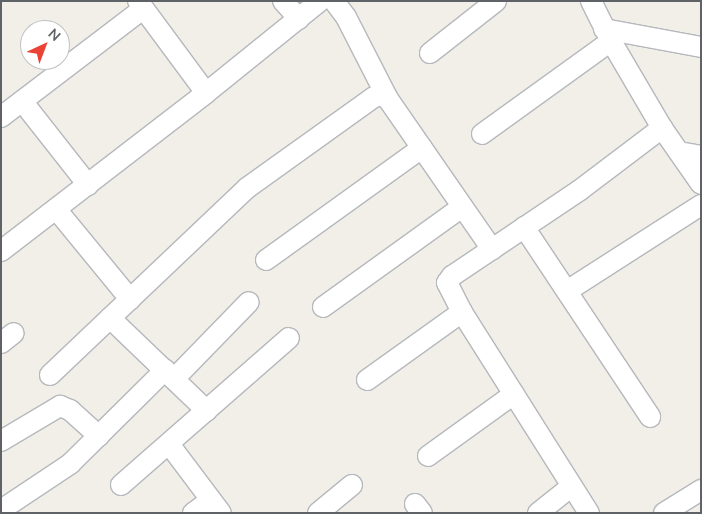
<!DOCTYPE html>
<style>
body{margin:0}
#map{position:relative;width:702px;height:514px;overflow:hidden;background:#f1efe8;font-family:Mulish,sans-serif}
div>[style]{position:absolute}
.roads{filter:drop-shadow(1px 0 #b5b8bc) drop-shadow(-1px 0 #b5b8bc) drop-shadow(0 1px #b5b8bc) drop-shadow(0 -1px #b5b8bc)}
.minor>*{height:20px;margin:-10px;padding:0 10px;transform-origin:10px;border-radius:10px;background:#fff}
span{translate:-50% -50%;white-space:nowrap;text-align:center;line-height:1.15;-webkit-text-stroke:4px #fff;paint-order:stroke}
.frame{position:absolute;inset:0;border:2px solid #5f6368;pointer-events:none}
.north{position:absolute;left:20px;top:20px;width:50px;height:50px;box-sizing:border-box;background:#fff;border:1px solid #bfc1c3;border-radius:50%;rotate:43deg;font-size:14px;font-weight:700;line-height:20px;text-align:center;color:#5f6368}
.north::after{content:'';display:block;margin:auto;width:18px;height:22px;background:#ea4335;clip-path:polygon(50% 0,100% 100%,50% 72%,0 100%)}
</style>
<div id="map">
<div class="roads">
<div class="minor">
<div style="left:138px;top:1px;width:114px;rotate:53.5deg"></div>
<div style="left:283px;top:1px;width:24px;rotate:48deg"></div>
<div style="left:334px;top:1px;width:20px;rotate:53deg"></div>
<div style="left:346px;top:17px;width:92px;rotate:62.9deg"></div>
<div style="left:591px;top:1px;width:45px;rotate:63.4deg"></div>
<div style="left:611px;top:41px;width:101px;rotate:59.6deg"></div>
<div style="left:662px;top:128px;width:68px;rotate:55.1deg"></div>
<div style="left:604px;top:29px;width:99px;rotate:10.5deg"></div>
<div style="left:430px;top:53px;width:84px;rotate:-38.2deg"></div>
<div style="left:22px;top:101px;width:107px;rotate:51.8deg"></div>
<div style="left:1px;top:117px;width:178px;rotate:-37.3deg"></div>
<div style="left:482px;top:134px;width:159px;rotate:-35.8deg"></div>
<div style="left:679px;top:152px;width:22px;rotate:10deg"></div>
<div style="left:56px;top:209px;width:117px;rotate:50.6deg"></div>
<div style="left:524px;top:227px;width:228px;rotate:56.4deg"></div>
<div style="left:1px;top:251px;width:259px;rotate:-37.6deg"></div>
<div style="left:206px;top:93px;width:146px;rotate:-38.9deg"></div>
<div style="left:266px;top:260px;width:192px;rotate:-35.7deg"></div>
<div style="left:567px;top:291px;width:159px;rotate:-32.7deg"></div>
<div style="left:323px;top:307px;width:171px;rotate:-35.7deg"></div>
<div style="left:110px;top:318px;width:134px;rotate:43.8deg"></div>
<div style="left:1px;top:343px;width:16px;rotate:-38deg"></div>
<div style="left:50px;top:375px;width:272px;rotate:-43.5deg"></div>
<div style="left:247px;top:188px;width:156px;rotate:-35.6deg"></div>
<div style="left:374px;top:97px;width:7px;rotate:-16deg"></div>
<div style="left:381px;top:95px;width:8px;rotate:30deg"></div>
<div style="left:388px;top:99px;width:183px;rotate:55.3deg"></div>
<div style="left:174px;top:379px;width:107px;rotate:-45.8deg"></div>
<div style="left:367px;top:380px;width:117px;rotate:-35.6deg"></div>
<div style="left:1px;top:441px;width:69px;rotate:-30.7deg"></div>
<div style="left:60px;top:406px;width:11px;rotate:22deg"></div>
<div style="left:70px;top:410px;width:39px;rotate:42deg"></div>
<div style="left:169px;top:444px;width:86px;rotate:53deg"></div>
<div style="left:428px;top:456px;width:106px;rotate:-35.8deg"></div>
<div style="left:121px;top:485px;width:223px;rotate:-41.2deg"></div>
<div style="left:415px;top:504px;width:11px;rotate:52deg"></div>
<div style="left:1px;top:510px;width:83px;rotate:-33.7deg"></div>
<div style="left:70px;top:464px;width:134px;rotate:-44.7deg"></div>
<div style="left:193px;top:513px;width:22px;rotate:-36deg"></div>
<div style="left:318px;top:513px;width:44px;rotate:-39.5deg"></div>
<div style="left:538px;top:513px;width:43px;rotate:-38.5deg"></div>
<div style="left:589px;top:513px;width:238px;rotate:-122.3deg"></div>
<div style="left:462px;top:312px;width:33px;rotate:-117deg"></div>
<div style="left:447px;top:283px;width:9px;rotate:-54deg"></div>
<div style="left:452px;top:276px;width:154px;rotate:-33.9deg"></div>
<div style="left:580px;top:190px;width:103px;rotate:-37.1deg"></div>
<div style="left:664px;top:513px;width:44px;rotate:-31.9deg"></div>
</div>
</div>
<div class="frame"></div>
<div class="north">N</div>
</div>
